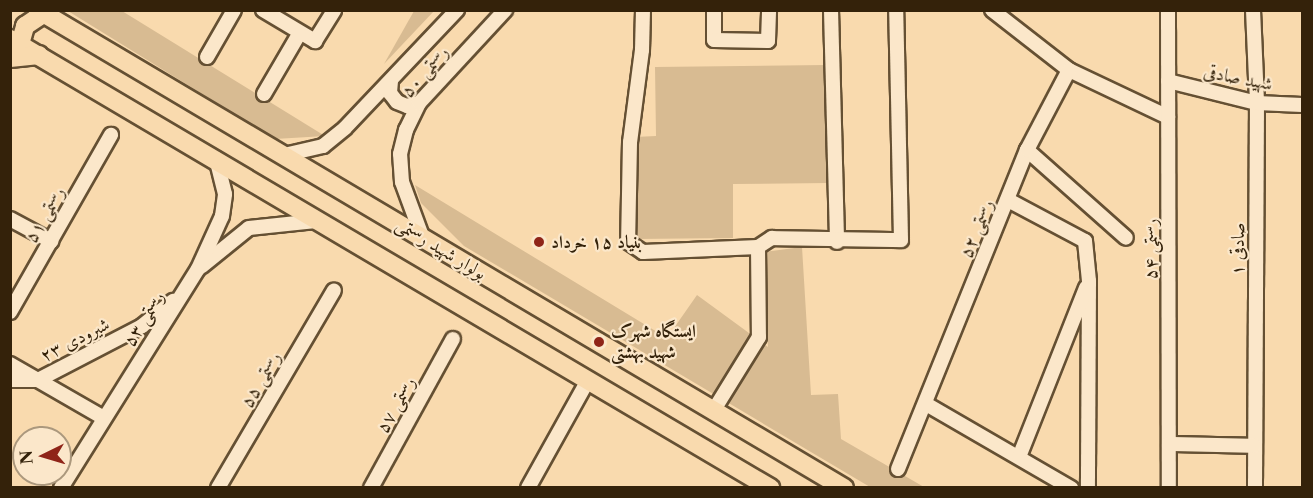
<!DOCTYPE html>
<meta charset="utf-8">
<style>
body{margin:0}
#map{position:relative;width:1313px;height:498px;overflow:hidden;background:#f9daae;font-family:"Libre Caslon Text",Amiri,serif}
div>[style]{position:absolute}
.green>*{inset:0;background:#d8bb92}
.roads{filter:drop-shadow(2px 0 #655033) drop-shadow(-2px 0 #655033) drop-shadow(0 2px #655033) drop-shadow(0 -2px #655033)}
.minor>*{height:14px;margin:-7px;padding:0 7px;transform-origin:7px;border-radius:7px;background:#fbe7ca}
.major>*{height:18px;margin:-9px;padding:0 9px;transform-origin:9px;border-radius:9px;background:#f9daae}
.dots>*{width:16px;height:16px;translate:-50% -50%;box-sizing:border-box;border:3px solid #fbe7ca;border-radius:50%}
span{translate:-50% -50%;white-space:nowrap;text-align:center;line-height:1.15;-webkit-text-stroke:4.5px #fbe7ca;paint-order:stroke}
.street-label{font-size:18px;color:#34220a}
.poi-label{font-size:18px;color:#34220a;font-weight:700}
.left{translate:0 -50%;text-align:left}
.frame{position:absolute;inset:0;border:12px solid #34220a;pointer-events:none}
.north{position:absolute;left:12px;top:426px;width:60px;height:60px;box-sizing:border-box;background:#fbe7ca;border:2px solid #ab987d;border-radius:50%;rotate:265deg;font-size:16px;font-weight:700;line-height:24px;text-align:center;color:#34220a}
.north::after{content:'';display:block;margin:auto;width:21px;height:27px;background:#8f2418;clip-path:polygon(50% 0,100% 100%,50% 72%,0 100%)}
</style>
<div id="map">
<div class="green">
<div style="clip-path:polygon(68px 11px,122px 11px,325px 136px,275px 139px)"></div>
<div style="clip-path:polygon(414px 11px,434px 11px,384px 64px)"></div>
<div style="clip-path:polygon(826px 65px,828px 183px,733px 184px,733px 238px,636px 239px,635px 137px,656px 136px,655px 67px)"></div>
<div style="clip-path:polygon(415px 185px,667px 338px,697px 295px,768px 347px,764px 252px,802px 247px,811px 395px,838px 394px,841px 439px,924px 487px,870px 487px,464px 246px,421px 203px)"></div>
</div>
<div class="roads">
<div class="minor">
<div style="left:263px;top:10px;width:61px;rotate:30.8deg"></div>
<div style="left:315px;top:41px;width:36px;rotate:-58deg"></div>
<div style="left:643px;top:10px;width:40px;rotate:91.4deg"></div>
<div style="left:642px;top:50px;width:93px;rotate:97.4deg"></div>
<div style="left:630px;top:142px;width:100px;rotate:91.1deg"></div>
<div style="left:628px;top:242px;width:18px;rotate:34deg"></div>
<div style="left:643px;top:252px;width:115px;rotate:-2.5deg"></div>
<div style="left:758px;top:247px;width:90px;rotate:89.4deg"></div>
<div style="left:759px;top:337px;width:86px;rotate:121.7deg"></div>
<div style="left:714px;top:10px;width:30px;rotate:90deg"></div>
<div style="left:714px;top:40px;width:54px;rotate:1.1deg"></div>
<div style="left:768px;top:41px;width:31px;rotate:-88deg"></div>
<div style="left:831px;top:10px;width:232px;rotate:88.5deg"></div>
<div style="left:992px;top:10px;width:98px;rotate:37.9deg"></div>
<div style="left:1069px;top:70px;width:110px;rotate:25.4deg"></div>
<div style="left:1168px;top:10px;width:478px;rotate:89.9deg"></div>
<div style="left:1253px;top:10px;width:93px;rotate:87.5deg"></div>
<div style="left:1257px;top:103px;width:385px;rotate:90.3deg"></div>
<div style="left:207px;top:57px;width:54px;rotate:-60.1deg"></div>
<div style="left:391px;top:81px;width:12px;rotate:95deg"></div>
<div style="left:390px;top:93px;width:11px;rotate:52deg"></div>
<div style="left:397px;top:102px;width:11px;rotate:22deg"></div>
<div style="left:407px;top:106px;width:12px;rotate:-14deg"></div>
<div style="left:1168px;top:81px;width:92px;rotate:13.9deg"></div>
<div style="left:1257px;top:103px;width:45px;rotate:2.5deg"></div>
<div style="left:264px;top:94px;width:69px;rotate:-59.7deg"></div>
<div style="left:1027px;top:150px;width:132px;rotate:41.6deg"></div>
<div style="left:284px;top:155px;width:40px;rotate:-13deg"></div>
<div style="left:323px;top:146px;width:28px;rotate:-39deg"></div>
<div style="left:345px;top:128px;width:163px;rotate:-46.5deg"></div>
<div style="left:1008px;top:200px;width:87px;rotate:28deg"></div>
<div style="left:1085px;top:241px;width:40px;rotate:84.3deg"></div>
<div style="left:1089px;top:281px;width:207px;rotate:90.3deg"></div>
<div style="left:10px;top:219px;width:47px;rotate:28.2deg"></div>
<div style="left:423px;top:239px;width:61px;rotate:-110.2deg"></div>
<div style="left:402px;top:182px;width:28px;rotate:-94deg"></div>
<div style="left:400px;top:154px;width:25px;rotate:-76deg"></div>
<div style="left:406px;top:130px;width:30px;rotate:-64deg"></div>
<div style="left:419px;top:103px;width:127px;rotate:-47.2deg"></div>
<div style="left:758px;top:247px;width:17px;rotate:-33deg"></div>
<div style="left:772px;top:238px;width:129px;rotate:0.9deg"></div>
<div style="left:901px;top:240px;width:230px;rotate:-91.2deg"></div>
<div style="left:202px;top:266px;width:60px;rotate:-39deg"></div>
<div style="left:249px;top:228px;width:67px;rotate:-6deg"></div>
<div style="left:10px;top:312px;width:204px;rotate:-60.3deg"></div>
<div style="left:10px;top:364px;width:108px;rotate:29.9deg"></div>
<div style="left:10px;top:380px;width:28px"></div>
<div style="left:38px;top:380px;width:117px;rotate:-27.4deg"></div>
<div style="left:142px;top:326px;width:40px;rotate:-39deg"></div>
<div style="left:926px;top:404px;width:168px;rotate:30.1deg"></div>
<div style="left:1169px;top:444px;width:85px;rotate:1.3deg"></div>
<div style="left:1019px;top:457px;width:182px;rotate:-68.4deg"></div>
<div style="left:898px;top:469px;width:344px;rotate:-68deg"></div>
<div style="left:1027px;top:150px;width:90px;rotate:-62.3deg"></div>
<div style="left:61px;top:488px;width:258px;rotate:-58deg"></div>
<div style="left:198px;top:269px;width:58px;rotate:-65.6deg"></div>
<div style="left:222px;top:216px;width:22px;rotate:-82deg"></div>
<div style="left:225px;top:194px;width:36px;rotate:-104deg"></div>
<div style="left:218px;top:488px;width:229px;rotate:-59.6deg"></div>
<div style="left:371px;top:488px;width:170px;rotate:-61.2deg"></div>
<div style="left:528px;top:488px;width:124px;rotate:-60.9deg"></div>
</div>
<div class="major">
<div style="left:38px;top:10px;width:937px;rotate:30.67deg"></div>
<div style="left:10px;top:39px;width:883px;rotate:30.57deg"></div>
<div style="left:20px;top:44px;width:19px;rotate:-74deg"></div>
<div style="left:25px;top:26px;width:22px;rotate:-34deg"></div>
<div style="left:10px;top:58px;width:29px;rotate:-6deg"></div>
</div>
</div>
<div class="dots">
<div style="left:539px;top:242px;background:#8f2418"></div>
<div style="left:599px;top:342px;background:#8f2418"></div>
</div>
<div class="street-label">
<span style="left:425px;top:72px;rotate:-49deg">رستمی ۵۰</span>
<span style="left:1238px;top:78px;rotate:11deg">شهید صادقی</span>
<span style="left:45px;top:215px;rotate:-60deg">رستمی ۵۱</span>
<span style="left:977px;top:229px;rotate:-68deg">رستمی ۵۲</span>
<span style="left:441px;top:249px;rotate:31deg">بولوار شهید رستمی</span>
<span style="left:1151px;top:249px;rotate:-90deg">رستمی ۵۴</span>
<span style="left:1238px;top:249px;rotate:-89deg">صادقی ۱</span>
<span style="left:144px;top:319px;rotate:-58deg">رستمی ۵۳</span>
<span style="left:75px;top:340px;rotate:-27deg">شیرودی ۲۳</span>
<span style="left:261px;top:380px;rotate:-60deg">رستمی ۵۵</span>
<span style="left:396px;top:405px;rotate:-61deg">رستمی ۵۷</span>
</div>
<div class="poi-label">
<span class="left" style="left:551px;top:242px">بنیاد ۱۵ خرداد</span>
<span class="left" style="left:611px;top:342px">ایستگاه شهرک<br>شهید بهشتی</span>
</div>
<div class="frame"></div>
<div class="north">N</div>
</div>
